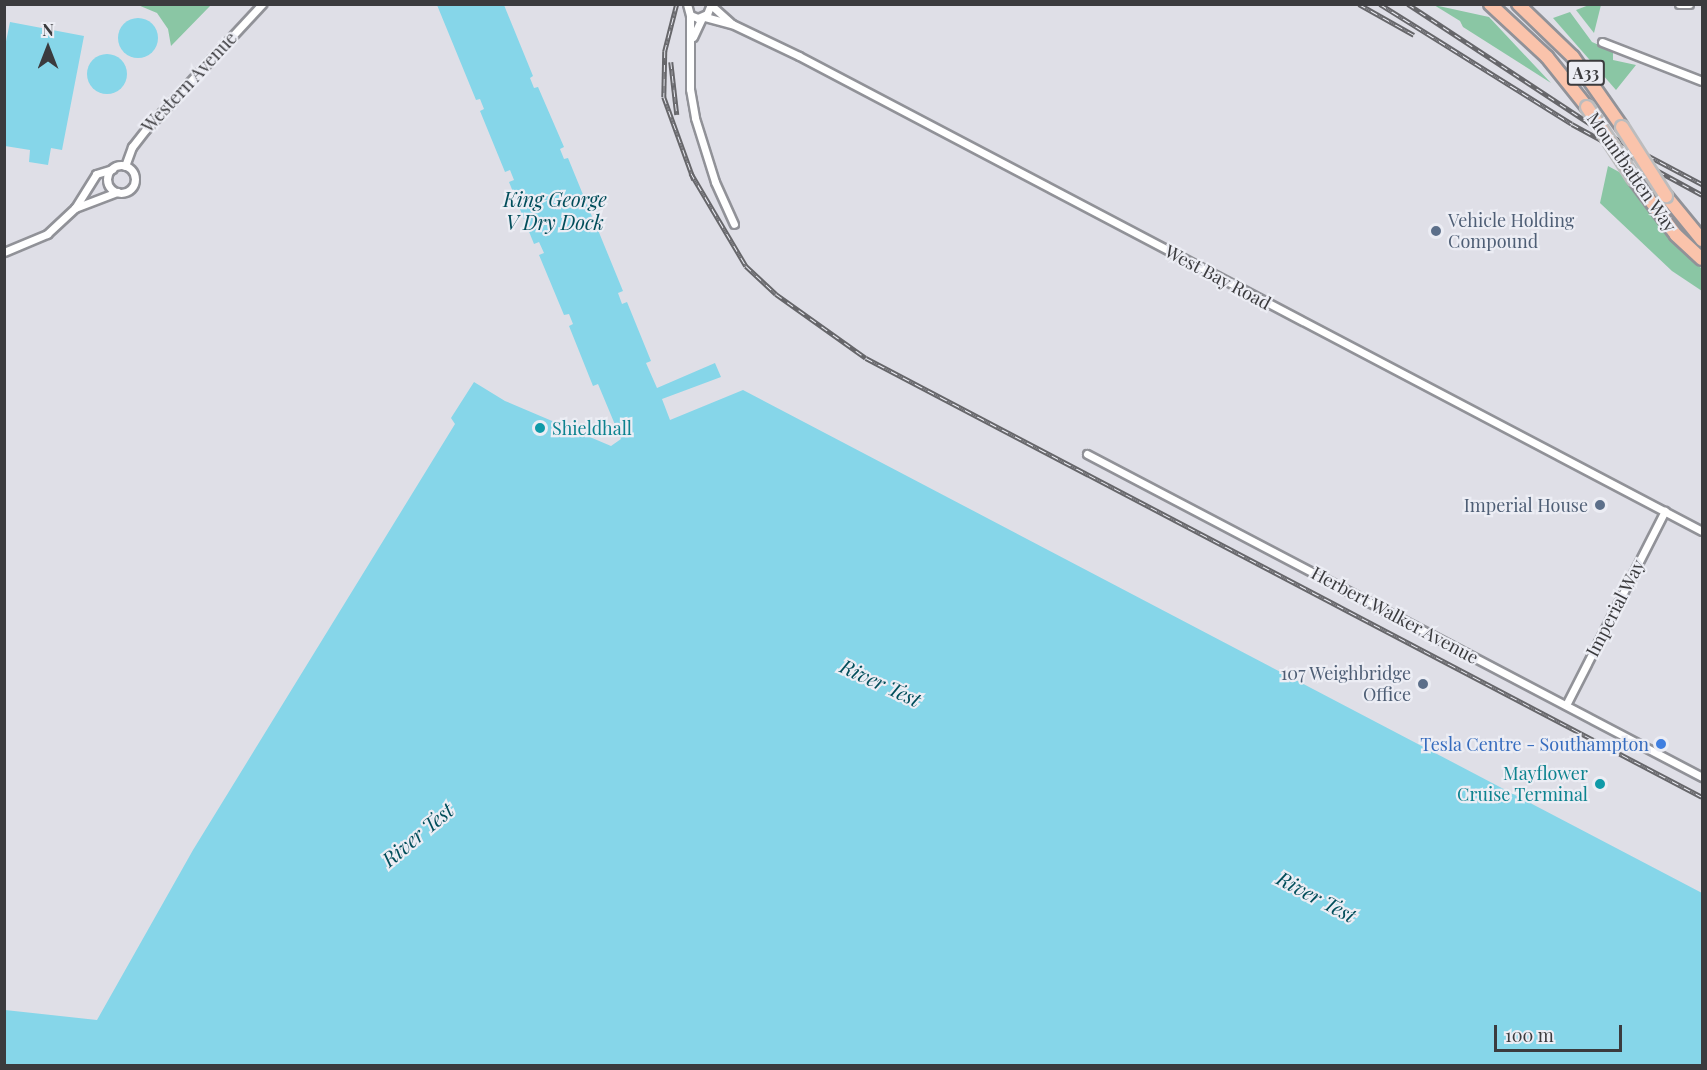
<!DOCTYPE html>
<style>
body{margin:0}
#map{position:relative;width:1707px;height:1070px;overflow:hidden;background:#dfdfe7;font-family:"Playfair Display",serif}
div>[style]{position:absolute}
.green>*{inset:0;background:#8ac6a4}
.water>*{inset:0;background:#86d6e9}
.round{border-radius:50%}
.roads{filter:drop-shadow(2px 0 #919298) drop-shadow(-2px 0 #919298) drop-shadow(0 2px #919298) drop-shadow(0 -2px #919298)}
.street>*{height:7px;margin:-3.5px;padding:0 3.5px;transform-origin:3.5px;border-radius:3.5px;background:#fff}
.street>.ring{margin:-3.5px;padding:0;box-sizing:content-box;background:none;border:7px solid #fff;border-radius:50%}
.highway>*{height:12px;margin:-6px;padding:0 6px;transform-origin:6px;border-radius:6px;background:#fac3ab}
.rail>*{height:4.5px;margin-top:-2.25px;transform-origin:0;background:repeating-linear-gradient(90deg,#ecedf4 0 7px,#66666a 0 14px);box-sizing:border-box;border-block:2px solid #66666a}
.bridges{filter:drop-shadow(2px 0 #bcbcbd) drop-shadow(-2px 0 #bcbcbd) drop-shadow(0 2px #bcbcbd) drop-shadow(0 -2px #bcbcbd)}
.highway-bridge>*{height:12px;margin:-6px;padding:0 6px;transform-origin:6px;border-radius:6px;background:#fac3ab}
.dots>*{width:16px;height:16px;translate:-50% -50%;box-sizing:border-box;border:3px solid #ecedf4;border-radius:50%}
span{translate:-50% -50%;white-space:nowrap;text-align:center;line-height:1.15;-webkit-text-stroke:4.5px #ecedf4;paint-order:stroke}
.shield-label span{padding:2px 4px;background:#ecedf4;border:2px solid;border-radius:4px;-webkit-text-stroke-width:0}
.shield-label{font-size:16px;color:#3b3b3e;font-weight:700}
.street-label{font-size:18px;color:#3b3b3e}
.service-label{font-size:18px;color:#4e5e75}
.left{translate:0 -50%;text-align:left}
.right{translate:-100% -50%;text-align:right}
.culture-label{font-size:18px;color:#0d838f}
.shop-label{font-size:18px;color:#366cbe}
.water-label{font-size:20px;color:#014d5a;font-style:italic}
.frame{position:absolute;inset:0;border:6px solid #3b3b3e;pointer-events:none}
.north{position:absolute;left:18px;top:18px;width:60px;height:60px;-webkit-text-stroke:4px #ecedf4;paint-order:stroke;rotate:0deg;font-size:16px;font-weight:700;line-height:24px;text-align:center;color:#3b3b3e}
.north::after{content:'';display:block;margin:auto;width:21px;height:27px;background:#3b3b3e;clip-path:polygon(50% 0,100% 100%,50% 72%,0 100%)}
.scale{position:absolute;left:1494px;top:1025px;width:128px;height:27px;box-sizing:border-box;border:3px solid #3b3b3e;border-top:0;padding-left:8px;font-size:18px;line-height:21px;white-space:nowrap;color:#3b3b3e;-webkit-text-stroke:4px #ecedf4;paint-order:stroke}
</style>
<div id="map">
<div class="green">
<div style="clip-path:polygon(138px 5px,211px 4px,211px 5px,171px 46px,168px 29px,157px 13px)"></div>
<div style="clip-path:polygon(1434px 5px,1489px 17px,1551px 83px,1463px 27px,1460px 21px)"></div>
<div style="clip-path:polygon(1589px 5px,1601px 5px,1594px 33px,1576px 10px)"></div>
<div style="clip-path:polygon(1570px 12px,1592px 42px,1613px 51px,1613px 60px,1636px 65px,1616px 90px,1553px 18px)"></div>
<div style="clip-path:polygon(1608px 166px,1621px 173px,1642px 204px,1702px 269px,1702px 291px,1672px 271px,1600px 203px)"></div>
</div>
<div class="water">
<div style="clip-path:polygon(437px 5px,504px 5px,533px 76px,530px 78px,534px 88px,538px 87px,564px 147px,560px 149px,564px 159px,568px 158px,593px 219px,588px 221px,592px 232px,598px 230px,623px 291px,618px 293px,622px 304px,627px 302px,651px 361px,646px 363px,657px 388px,715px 363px,721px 377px,662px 399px,670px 420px,743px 390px,1702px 893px,1702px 1065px,5px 1065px,5px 1010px,97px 1020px,193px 850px,455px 424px,451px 418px,474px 382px,505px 401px,611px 446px,621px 439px,598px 384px,593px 386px,569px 326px,573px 324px,569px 314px,564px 315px,539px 255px,544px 253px,539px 242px,534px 244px,509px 182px,514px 180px,510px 170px,505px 172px,480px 111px,484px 109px,480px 99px,476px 100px)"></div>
<div class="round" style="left:118px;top:18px;width:40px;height:40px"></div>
<div style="clip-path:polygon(10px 22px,84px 36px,62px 150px,51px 148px,48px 165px,29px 162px,30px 150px,5px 146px,4px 51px)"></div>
<div class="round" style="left:87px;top:54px;width:40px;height:40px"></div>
</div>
<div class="roads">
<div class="street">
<div style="left:687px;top:4px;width:11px;rotate:75deg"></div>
<div style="left:690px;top:15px;width:9px;rotate:21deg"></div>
<div style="left:698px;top:18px;width:10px;rotate:-24deg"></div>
<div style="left:707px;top:14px;width:11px;rotate:-68deg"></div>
<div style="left:1679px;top:4px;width:10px"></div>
<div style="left:711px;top:5px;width:27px;rotate:42deg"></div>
<div style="left:690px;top:15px;width:74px;rotate:90deg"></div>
<div style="left:690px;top:89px;width:29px;rotate:80deg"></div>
<div style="left:695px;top:118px;width:67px;rotate:72.6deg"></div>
<div style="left:715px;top:182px;width:46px;rotate:65.7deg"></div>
<div style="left:705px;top:17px;width:28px;rotate:15deg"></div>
<div style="left:732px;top:24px;width:74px;rotate:25.5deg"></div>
<div style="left:799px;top:56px;width:1020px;rotate:27.75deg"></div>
<div style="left:693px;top:37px;width:21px;rotate:-65deg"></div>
<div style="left:1602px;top:42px;width:107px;rotate:21.3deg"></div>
<div class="ring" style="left:107px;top:165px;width:21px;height:21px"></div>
<div style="left:125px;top:166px;width:20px;rotate:-70deg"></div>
<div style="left:132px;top:147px;width:23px;rotate:-52deg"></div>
<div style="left:146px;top:129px;width:171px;rotate:-47.1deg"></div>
<div style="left:75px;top:208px;width:45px;rotate:-20.9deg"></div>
<div style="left:4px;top:252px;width:47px;rotate:-22.7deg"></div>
<div style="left:47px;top:234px;width:38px;rotate:-43deg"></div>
<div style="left:75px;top:208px;width:40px;rotate:-58deg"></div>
<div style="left:96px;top:174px;width:17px;rotate:-17deg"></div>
<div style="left:1087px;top:454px;width:695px;rotate:27.71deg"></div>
<div style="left:1566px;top:705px;width:218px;rotate:-63deg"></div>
</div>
<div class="highway">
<div style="left:1490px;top:4px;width:78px;rotate:42.9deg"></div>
<div style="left:1547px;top:57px;width:64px;rotate:51.3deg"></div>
<div style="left:1518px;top:4px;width:76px;rotate:43.9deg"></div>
<div style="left:1573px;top:57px;width:85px;rotate:55deg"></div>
<div style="left:1634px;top:179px;width:70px;rotate:53.1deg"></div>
<div style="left:1676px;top:235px;width:35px;rotate:43deg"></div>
<div style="left:1666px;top:196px;width:57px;rotate:50.7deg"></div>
</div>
</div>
<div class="rail">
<div style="left:677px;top:4px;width:49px;rotate:104.3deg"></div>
<div style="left:665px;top:51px;width:46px;rotate:91.2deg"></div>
<div style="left:664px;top:97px;width:88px;rotate:70.1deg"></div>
<div style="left:1359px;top:4px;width:63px;rotate:29.4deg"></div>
<div style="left:1380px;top:4px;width:226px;rotate:32deg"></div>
<div style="left:1572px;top:124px;width:148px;rotate:28.6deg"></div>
<div style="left:1408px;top:4px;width:227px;rotate:33.3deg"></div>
<div style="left:1598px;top:129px;width:118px;rotate:27.9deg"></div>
<div style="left:671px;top:62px;width:53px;rotate:83.5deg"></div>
<div style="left:691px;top:173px;width:108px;rotate:59.4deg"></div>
<div style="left:746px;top:266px;width:41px;rotate:43deg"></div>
<div style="left:776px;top:294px;width:110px;rotate:35.4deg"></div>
<div style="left:866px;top:358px;width:944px;rotate:27.7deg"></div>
</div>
<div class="bridges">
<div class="highway-bridge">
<div style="left:1587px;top:107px;width:86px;rotate:56.9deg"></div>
<div style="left:1622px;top:127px;width:82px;rotate:57.5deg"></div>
</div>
</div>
<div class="dots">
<div style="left:1436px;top:231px;background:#5c6f8a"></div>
<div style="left:540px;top:428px;background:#0f9aa8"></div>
<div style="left:1600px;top:505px;background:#5c6f8a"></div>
<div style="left:1423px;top:684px;background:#5c6f8a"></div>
<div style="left:1661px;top:744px;background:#3f7fe0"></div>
<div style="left:1600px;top:784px;background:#0f9aa8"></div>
</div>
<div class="shield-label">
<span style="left:1586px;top:73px">A33</span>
</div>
<div class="street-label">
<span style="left:189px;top:82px;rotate:-47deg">Western Avenue</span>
<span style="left:1632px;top:172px;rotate:55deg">Mountbatten Way</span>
<span style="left:1218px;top:277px;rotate:28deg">West Bay Road</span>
<span style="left:1615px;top:608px;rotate:-63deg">Imperial Way</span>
<span style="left:1395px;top:615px;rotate:28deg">Herbert Walker Avenue</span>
</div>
<div class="service-label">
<span class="left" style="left:1448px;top:231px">Vehicle Holding<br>Compound</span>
<span class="right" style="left:1588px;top:505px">Imperial House</span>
<span class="right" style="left:1411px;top:684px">107 Weighbridge<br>Office</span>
</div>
<div class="culture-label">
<span class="left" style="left:552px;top:428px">Shieldhall</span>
<span class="right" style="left:1588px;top:784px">Mayflower<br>Cruise Terminal</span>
</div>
<div class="shop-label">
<span class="right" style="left:1649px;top:744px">Tesla Centre - Southampton</span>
</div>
<div class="water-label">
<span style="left:555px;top:210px">King George<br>V Dry Dock</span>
<span style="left:881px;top:682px;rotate:25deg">River Test</span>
<span style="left:417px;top:834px;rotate:-40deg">River Test</span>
<span style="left:1317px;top:896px;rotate:28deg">River Test</span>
</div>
<div class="frame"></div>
<div class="north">N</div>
<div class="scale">100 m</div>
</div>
